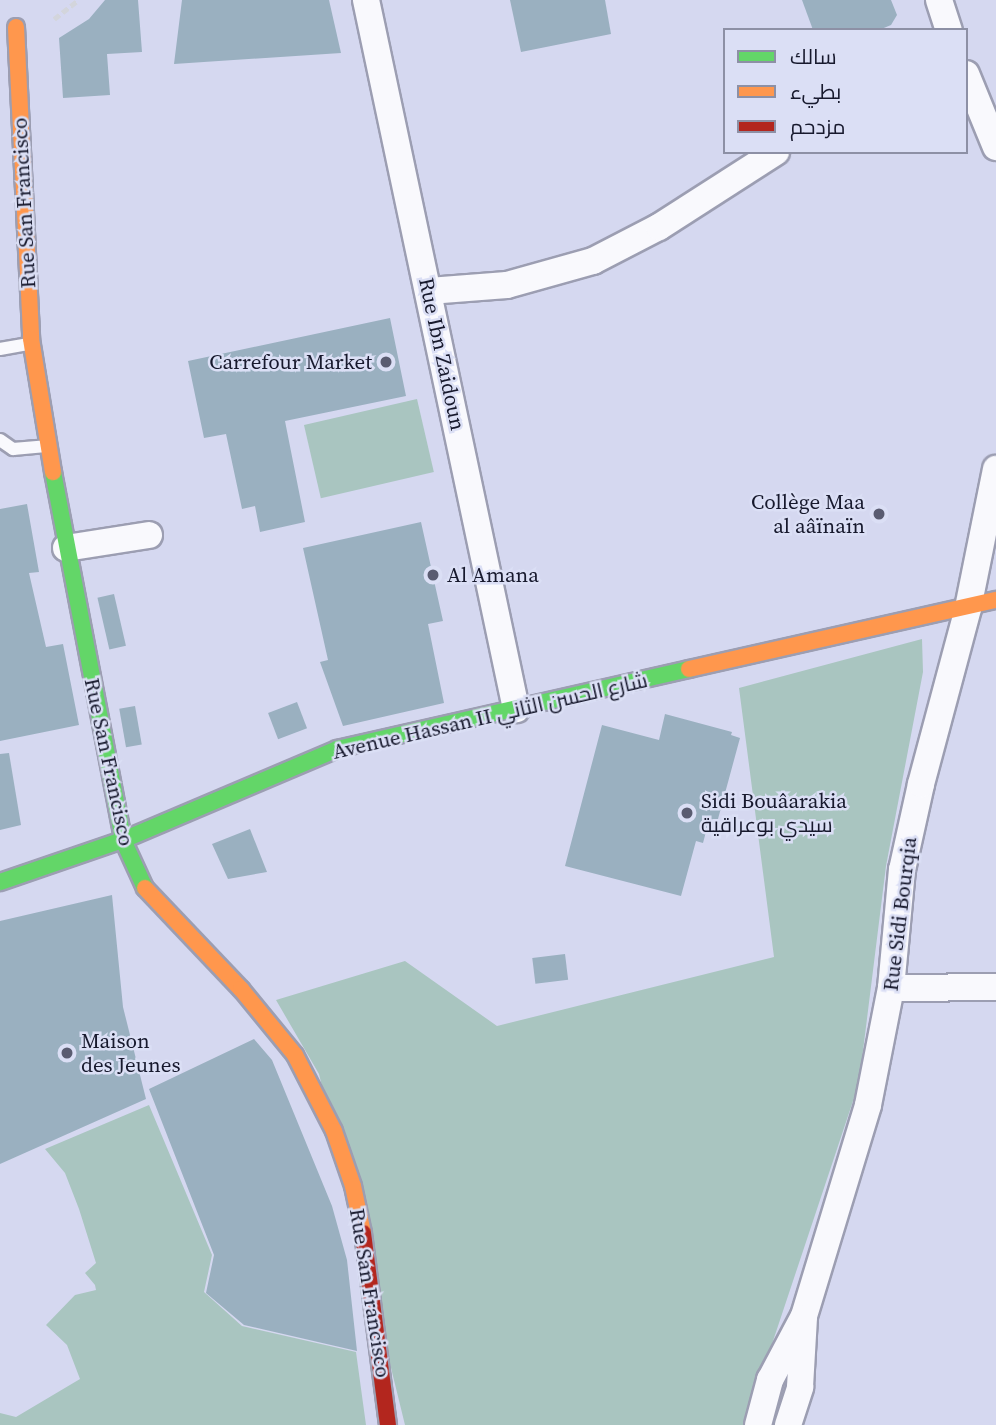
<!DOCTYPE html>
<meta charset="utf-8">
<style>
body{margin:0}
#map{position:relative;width:996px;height:1425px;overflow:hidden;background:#d5d8f0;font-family:"Source Serif 4",Cairo,serif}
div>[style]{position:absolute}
.green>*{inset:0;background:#a9c5c0;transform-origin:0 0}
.building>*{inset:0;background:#9ab0c0;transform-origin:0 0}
.path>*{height:4.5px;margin-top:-2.25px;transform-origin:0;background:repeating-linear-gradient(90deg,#d3d5dc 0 7px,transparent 0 10.5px)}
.roads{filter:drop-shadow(2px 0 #9c9eb2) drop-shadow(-2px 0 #9c9eb2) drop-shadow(0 2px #9c9eb2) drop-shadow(0 -2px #9c9eb2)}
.lane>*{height:12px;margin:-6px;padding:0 6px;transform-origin:6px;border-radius:6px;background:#f9f9fd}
.street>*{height:26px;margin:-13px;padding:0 13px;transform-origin:13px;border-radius:13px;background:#f9f9fd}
.fast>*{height:16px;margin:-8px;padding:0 8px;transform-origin:8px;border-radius:8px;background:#63d668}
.slow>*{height:16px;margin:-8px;padding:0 8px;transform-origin:8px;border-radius:8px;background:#ff974d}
.jam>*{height:16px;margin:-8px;padding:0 8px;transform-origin:8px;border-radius:8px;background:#b3261e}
.dots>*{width:19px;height:19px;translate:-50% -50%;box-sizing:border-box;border:4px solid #dbdff5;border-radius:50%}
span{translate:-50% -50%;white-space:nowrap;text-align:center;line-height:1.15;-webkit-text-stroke:5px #dbdff5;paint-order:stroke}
.street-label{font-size:21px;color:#17192d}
.poi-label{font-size:21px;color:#17192d}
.right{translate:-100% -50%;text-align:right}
.left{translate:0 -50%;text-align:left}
.legend{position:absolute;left:723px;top:28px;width:245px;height:126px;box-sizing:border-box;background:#dbdff5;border:2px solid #8d90a5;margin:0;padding:9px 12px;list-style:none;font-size:21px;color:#17192d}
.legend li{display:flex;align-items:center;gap:14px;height:35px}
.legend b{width:35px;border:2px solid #8d90a5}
</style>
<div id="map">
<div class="green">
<div style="left:417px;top:399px;width:75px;height:116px;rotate:77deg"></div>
<div style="clip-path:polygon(922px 639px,923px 672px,886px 866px,859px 1083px,745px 1425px,405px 1425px,319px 1074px,276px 1000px,405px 961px,497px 1026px,774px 957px,739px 688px)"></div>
<div style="clip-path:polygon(149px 1105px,212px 1255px,204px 1292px,242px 1326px,356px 1352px,366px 1425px,0 1425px,0 1413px,16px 1417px,80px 1379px,67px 1345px,46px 1325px,75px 1295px,96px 1290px,95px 1285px,85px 1273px,96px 1263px,79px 1209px,65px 1173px,45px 1149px)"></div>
</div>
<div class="building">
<div style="clip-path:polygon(105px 0,138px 0,142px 52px,107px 54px,110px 95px,63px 98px,59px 38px,89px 19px)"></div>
<div style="clip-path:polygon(182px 0,329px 0,341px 53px,174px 64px)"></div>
<div style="clip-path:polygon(510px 0,605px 0,611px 34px,521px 52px)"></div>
<div style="clip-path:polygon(802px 0,891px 0,897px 15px,891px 25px,879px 30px,813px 30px)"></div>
<div style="clip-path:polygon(390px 318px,406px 396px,285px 421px,305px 522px,260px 532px,255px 506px,242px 509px,226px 434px,204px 438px,188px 361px)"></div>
<div style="clip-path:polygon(27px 504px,39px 572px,29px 573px,46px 647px,63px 644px,79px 725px,0 741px,0 509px)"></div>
<div style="clip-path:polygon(421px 522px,443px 621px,428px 624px,444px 703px,343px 726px,320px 662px,328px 660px,303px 548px)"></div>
<div style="left:114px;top:594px;width:53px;height:17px;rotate:77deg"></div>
<div style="left:297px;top:702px;width:28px;height:31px;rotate:69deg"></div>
<div style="left:135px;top:706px;width:39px;height:16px;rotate:80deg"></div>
<div style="clip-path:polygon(665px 714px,732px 732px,731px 735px,740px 738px,715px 830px,707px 828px,703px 843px,696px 841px,681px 896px,565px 866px,602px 725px,659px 740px)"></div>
<div style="clip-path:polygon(9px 753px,21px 825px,0 830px,0 754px)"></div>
<div style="clip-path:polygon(250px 829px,267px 872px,228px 879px,212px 844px)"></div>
<div style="clip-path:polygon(112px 895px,123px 1007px,146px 1099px,0 1164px,0 921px)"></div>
<div style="left:565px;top:954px;width:26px;height:33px;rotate:83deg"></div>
<div style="clip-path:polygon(254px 1039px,272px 1060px,332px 1206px,347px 1260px,357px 1351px,244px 1325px,206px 1293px,214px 1255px,149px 1089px)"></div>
</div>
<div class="path">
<div style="left:54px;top:19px;width:31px;rotate:-38deg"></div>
</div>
<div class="roads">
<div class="lane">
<div style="left:0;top:349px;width:28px;rotate:-10deg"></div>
<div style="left:0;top:440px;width:16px;rotate:35deg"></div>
<div style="left:13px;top:449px;width:33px;rotate:-5deg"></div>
</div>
<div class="street">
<div style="left:366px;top:0;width:725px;rotate:78.05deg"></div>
<div style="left:939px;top:0;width:32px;rotate:72deg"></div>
<div style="left:966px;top:74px;width:79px;rotate:67.7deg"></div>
<div style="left:429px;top:291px;width:78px;rotate:-4.4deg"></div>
<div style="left:507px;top:285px;width:89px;rotate:-15.6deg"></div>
<div style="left:593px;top:261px;width:74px;rotate:-27.3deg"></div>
<div style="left:659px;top:227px;width:139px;rotate:-32.7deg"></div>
<div style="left:66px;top:548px;width:84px;rotate:-8.9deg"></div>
<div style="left:891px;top:988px;width:105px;rotate:-0.5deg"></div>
<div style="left:758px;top:1425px;width:47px;rotate:-75.1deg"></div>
<div style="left:770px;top:1380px;width:72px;rotate:-62deg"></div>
<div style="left:804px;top:1316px;width:220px;rotate:-73.1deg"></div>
<div style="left:868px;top:1105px;width:119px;rotate:-78.9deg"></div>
<div style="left:891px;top:988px;width:119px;rotate:-84.7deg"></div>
<div style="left:902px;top:870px;width:88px;rotate:-77.5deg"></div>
<div style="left:921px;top:784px;width:182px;rotate:-75deg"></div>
<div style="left:968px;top:608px;width:142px;rotate:-78.6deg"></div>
<div style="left:788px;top:1425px;width:40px;rotate:-72deg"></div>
<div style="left:800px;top:1387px;width:69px;rotate:-86.7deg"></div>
</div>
<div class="fast">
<div style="left:53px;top:472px;width:375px;rotate:79.2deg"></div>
<div style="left:123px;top:840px;width:53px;rotate:65.4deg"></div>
<div style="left:0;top:882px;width:130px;rotate:-18.9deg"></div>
<div style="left:123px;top:840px;width:233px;rotate:-23deg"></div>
<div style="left:337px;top:749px;width:361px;rotate:-12.8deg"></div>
</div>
<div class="slow">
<div style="left:16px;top:27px;width:312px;rotate:87.2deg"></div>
<div style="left:31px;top:339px;width:135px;rotate:80.6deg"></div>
<div style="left:689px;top:669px;width:315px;rotate:-12.7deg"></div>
<div style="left:145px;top:888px;width:139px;rotate:46.5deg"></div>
<div style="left:241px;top:989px;width:85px;rotate:50.7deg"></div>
<div style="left:295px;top:1055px;width:85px;rotate:62.8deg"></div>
<div style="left:334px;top:1131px;width:58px;rotate:70.9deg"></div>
<div style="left:353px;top:1186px;width:48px;rotate:78deg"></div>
</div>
<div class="jam">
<div style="left:363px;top:1233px;width:194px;rotate:82.6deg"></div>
</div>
</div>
<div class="dots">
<div style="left:386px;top:362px;background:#5a5c71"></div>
<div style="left:879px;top:514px;background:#5a5c71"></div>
<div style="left:433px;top:575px;background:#5a5c71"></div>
<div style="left:687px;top:813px;background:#5a5c71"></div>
<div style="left:67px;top:1053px;background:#5a5c71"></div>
</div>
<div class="street-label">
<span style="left:24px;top:203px;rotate:-93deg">Rue San Francisco</span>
<span style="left:442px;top:354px;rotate:78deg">Rue Ibn Zaidoun</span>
<span style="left:490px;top:716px;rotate:-13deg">Avenue Hassan II شارع الحسن الثاني</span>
<span style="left:109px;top:762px;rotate:78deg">Rue San Francisco</span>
<span style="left:900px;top:914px;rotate:-83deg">Rue Sidi Bourqia</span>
<span style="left:370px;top:1293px;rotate:81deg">Rue San Francisco</span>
</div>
<div class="poi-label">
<span class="right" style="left:372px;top:362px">Carrefour Market</span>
<span class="right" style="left:865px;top:514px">Collège Maa<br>al aâïnaïn</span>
<span class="left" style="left:447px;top:575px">Al Amana</span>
<span class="left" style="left:701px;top:813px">Sidi Bouâarakia<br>سيدي بوعراقية</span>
<span class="left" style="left:81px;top:1053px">Maison<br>des Jeunes</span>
</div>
<ul class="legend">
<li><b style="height:9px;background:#63d668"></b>سالك</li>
<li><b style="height:9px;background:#ff974d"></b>بطيء</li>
<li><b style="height:9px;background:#b3261e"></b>مزدحم</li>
</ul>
</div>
